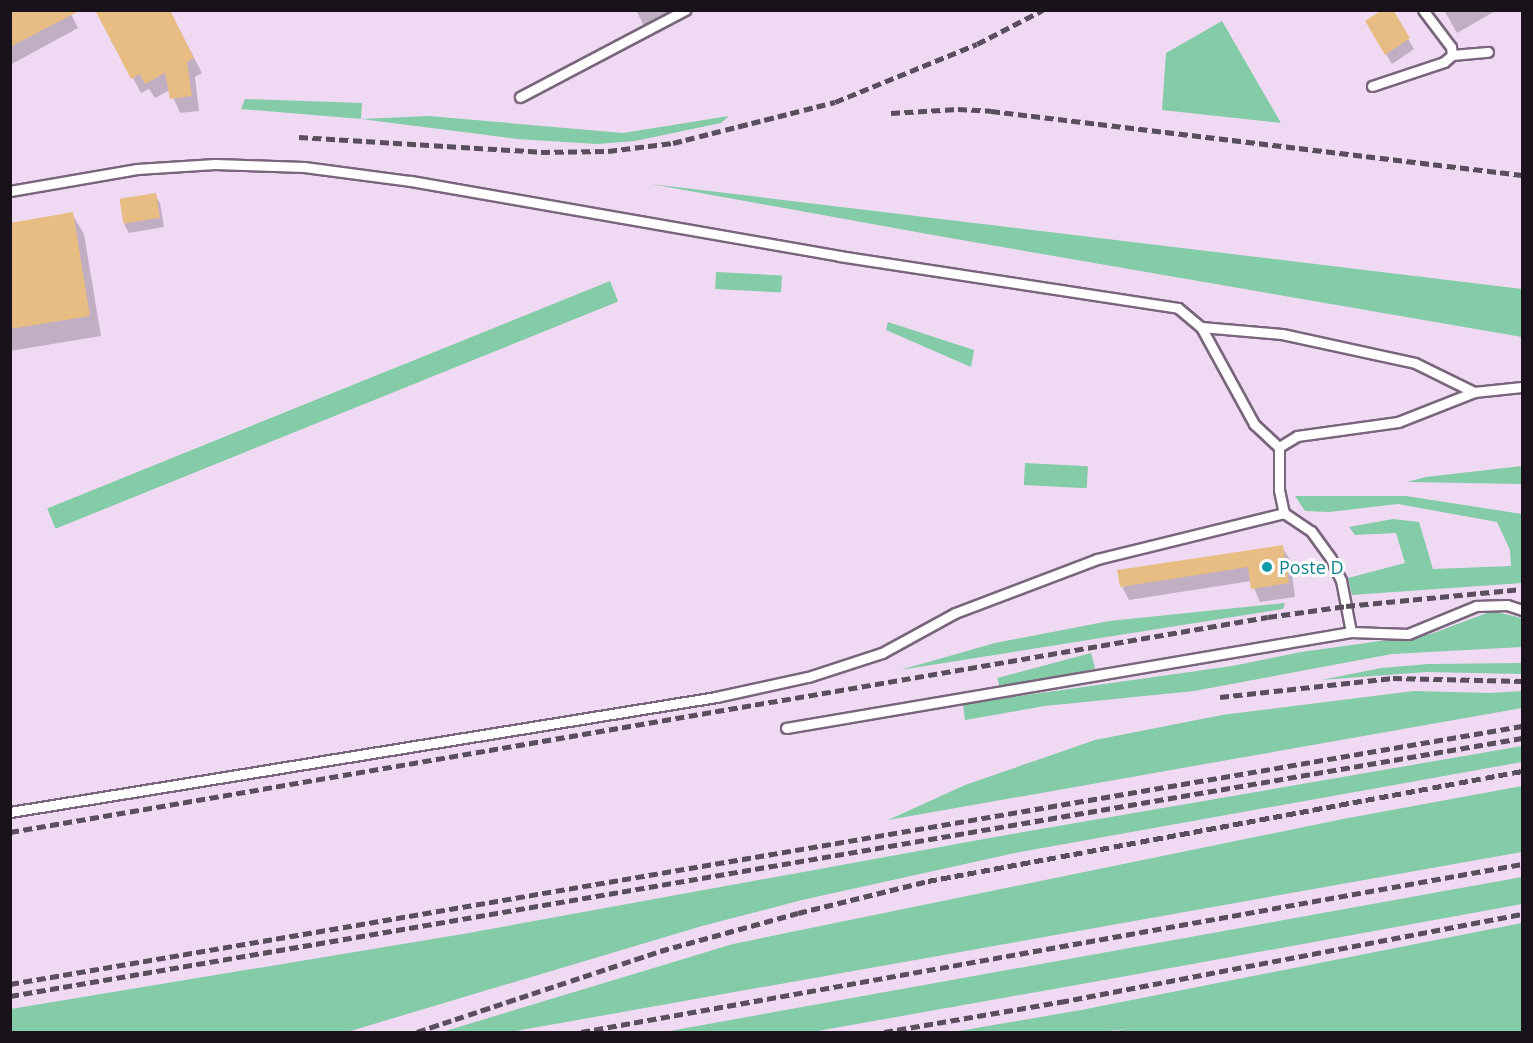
<!DOCTYPE html>
<style>
body{margin:0}
#map{position:relative;width:1533px;height:1043px;overflow:hidden;background:#f0daf3;font-family:"Open Sans",sans-serif}
div>[style]{position:absolute}
.green>*{inset:0;background:#84cba7;transform-origin:0 0}
.shadow>*{inset:0;background:#0003}
.building>*{inset:0;background:#e8bd84;transform-origin:0 0}
.roads{filter:drop-shadow(2px 0 #79657c) drop-shadow(-2px 0 #79657c) drop-shadow(0 2px #79657c) drop-shadow(0 -2px #79657c)}
.lane>*{height:9px;margin:-4.5px;padding:0 4.5px;transform-origin:4.5px;border-radius:4.5px;background:#fff}
.rail>*{height:4.5px;margin-top:-2.25px;transform-origin:0;background:repeating-linear-gradient(90deg,#594e5b 0 9px,transparent 0 13.5px)}
.dots>*{width:16px;height:16px;translate:-50% -50%;box-sizing:border-box;border:3px solid #fff;border-radius:50%}
span{translate:-50% -50%;white-space:nowrap;text-align:center;line-height:1.15;-webkit-text-stroke:6px #fff;paint-order:stroke}
.culture-label{font-size:18px;color:#0d838f}
.left{translate:0 -50%;text-align:left}
.frame{position:absolute;inset:0;border:12px solid #19121a;pointer-events:none}
</style>
<div id="map">
<div class="green">
<div style="clip-path:polygon(1222px 21px,1281px 123px,1162px 110px,1166px 53px)"></div>
<div style="clip-path:polygon(245px 99px,362px 103px,361px 119px,429px 116px,623px 133px,729px 116px,721px 123px,635px 141px,597px 144px,517px 139px,361px 119px,241px 109px)"></div>
<div style="clip-path:polygon(651px 184px,1522px 289px,1522px 337px,944px 237px)"></div>
<div style="left:716px;top:272px;width:66px;height:17px;rotate:3deg"></div>
<div style="left:610px;top:281px;width:22px;height:607px;rotate:68deg"></div>
<div style="clip-path:polygon(888px 322px,974px 350px,971px 367px,886px 330px)"></div>
<div style="left:1025px;top:463px;width:63px;height:22px;rotate:3deg"></div>
<div style="clip-path:polygon(1522px 466px,1522px 484px,1407px 482px,1426px 477px)"></div>
<div style="clip-path:polygon(1295px 496px,1406px 496px,1522px 514px,1522px 583px,1352px 595px,1348px 578px,1405px 563px,1396px 533px,1355px 535px,1349px 527px,1393px 519px,1419px 522px,1433px 569px,1511px 566px,1510px 550px,1497px 522px,1398px 504px,1329px 512px,1305px 511px)"></div>
<div style="clip-path:polygon(1285px 603px,1283px 609px,900px 670px,995px 643px,1109px 621px)"></div>
<div style="clip-path:polygon(1492px 611px,1522px 618px,1522px 647px,1392px 654px,1194px 691px,1045px 706px,965px 720px,963px 704px,1232px 666px,1301px 652px,1431px 634px)"></div>
<div style="left:1091px;top:653px;width:16px;height:97px;rotate:75deg"></div>
<div style="clip-path:polygon(1522px 663px,1522px 674px,1427px 672px,1321px 680px,1381px 668px,1428px 664px)"></div>
<div style="clip-path:polygon(1414px 691px,1490px 693px,1522px 691px,1522px 708px,888px 820px,965px 785px,1095px 740px,1222px 715px)"></div>
<div style="clip-path:polygon(1522px 746px,1522px 762px,1015px 853px,802px 900px,702px 926px,347px 1032px,11px 1032px,11px 1009px,463px 934px,995px 837px)"></div>
<div style="clip-path:polygon(1522px 786px,1522px 852px,510px 1032px,442px 1032px,733px 944px,1343px 819px)"></div>
<div style="clip-path:polygon(1522px 877px,1522px 904px,1121px 977px,812px 1032px,664px 1032px)"></div>
<div style="clip-path:polygon(1522px 923px,1522px 1032px,1110px 1032px,1130px 1028px,1104px 1032px,953px 1032px,1081px 1010px)"></div>
</div>
<div class="shadow">
<div style="clip-path:polygon(10px 10px,69px 10px,78px 28px,10px 65px)"></div>
<div style="clip-path:polygon(97px 10px,169px 10px,202px 73px,195px 77px,199px 111px,180px 113px,170px 90px,155px 98px,149px 89px,141px 93px)"></div>
<div style="clip-path:polygon(636px 10px,667px 10px,669px 14px,644px 26px)"></div>
<div style="clip-path:polygon(1444px 10px,1497px 10px,1457px 33px)"></div>
<div style="clip-path:polygon(1367px 22px,1408px 39px,1414px 49px,1392px 64px)"></div>
<div style="clip-path:polygon(155px 195px,160px 203px,164px 227px,129px 233px,124px 224px)"></div>
<div style="clip-path:polygon(72px 214px,84px 234px,101px 336px,10px 351px,10px 224px)"></div>
<div style="clip-path:polygon(1282px 547px,1290px 560px,1295px 597px,1260px 602px,1251px 581px,1129px 600px,1122px 587px)"></div>
</div>
<div class="building">
<div style="clip-path:polygon(10px 10px,81px 10px,10px 47px)"></div>
<div style="clip-path:polygon(95px 10px,170px 10px,194px 58px,187px 62px,192px 96px,170px 99px,165px 73px,145px 84px,140px 74px,131px 79px)"></div>
<div style="clip-path:polygon(1382px 10px,1393px 10px,1410px 38px,1385px 55px,1365px 21px)"></div>
<div style="left:156px;top:193px;width:25px;height:37px;rotate:81deg"></div>
<div style="clip-path:polygon(73px 212px,90px 316px,10px 329px,10px 223px)"></div>
<div style="clip-path:polygon(1283px 545px,1289px 583px,1251px 589px,1248px 567px,1120px 587px,1117px 570px)"></div>
</div>
<div class="roads">
<div class="lane">
<div style="left:1452px;top:55px;width:36px;rotate:-5deg"></div>
<div style="left:1372px;top:86px;width:76px;rotate:-18.4deg"></div>
<div style="left:1444px;top:62px;width:11px;rotate:-41deg"></div>
<div style="left:1452px;top:55px;width:8px;rotate:-97deg"></div>
<div style="left:1451px;top:47px;width:46px;rotate:-127.1deg"></div>
<div style="left:520px;top:97px;width:187px;rotate:-27.8deg"></div>
<div style="left:10px;top:191px;width:129px;rotate:-9.8deg"></div>
<div style="left:137px;top:169px;width:78px;rotate:-3.7deg"></div>
<div style="left:215px;top:164px;width:89px;rotate:1.9deg"></div>
<div style="left:304px;top:167px;width:108px;rotate:7.5deg"></div>
<div style="left:411px;top:181px;width:435px;rotate:9.9deg"></div>
<div style="left:839px;top:256px;width:343px;rotate:8.7deg"></div>
<div style="left:1178px;top:308px;width:30px;rotate:40deg"></div>
<div style="left:1201px;top:327px;width:111px;rotate:61.3deg"></div>
<div style="left:1254px;top:424px;width:34px;rotate:43deg"></div>
<div style="left:1279px;top:447px;width:43px;rotate:90deg"></div>
<div style="left:1279px;top:490px;width:24px;rotate:78deg"></div>
<div style="left:1284px;top:513px;width:32px;rotate:34deg"></div>
<div style="left:1311px;top:531px;width:34px;rotate:54deg"></div>
<div style="left:1331px;top:559px;width:23px;rotate:65deg"></div>
<div style="left:1341px;top:580px;width:53px;rotate:79.1deg"></div>
<div style="left:1351px;top:632px;width:573px;rotate:170.36deg"></div>
<div style="left:1201px;top:327px;width:81px;rotate:4.9deg"></div>
<div style="left:1282px;top:334px;width:136px;rotate:12.3deg"></div>
<div style="left:1415px;top:363px;width:66px;rotate:26.2deg"></div>
<div style="left:1474px;top:392px;width:48px;rotate:-5.9deg"></div>
<div style="left:1279px;top:447px;width:21px;rotate:-31deg"></div>
<div style="left:1297px;top:436px;width:102px;rotate:-7.9deg"></div>
<div style="left:1398px;top:422px;width:82px;rotate:-21.5deg"></div>
<div style="left:1351px;top:632px;width:57px;rotate:2deg"></div>
<div style="left:1408px;top:634px;width:74px;rotate:-22.4deg"></div>
<div style="left:1476px;top:606px;width:31px;rotate:-2deg"></div>
<div style="left:1507px;top:605px;width:16px;rotate:18deg"></div>
<div style="left:10px;top:812px;width:715px;rotate:-9.25deg"></div>
<div style="left:716px;top:697px;width:94px;rotate:-12.3deg"></div>
<div style="left:808px;top:677px;width:78px;rotate:-18deg"></div>
<div style="left:882px;top:653px;width:83px;rotate:-28.7deg"></div>
<div style="left:955px;top:613px;width:152px;rotate:-20.8deg"></div>
<div style="left:1097px;top:559px;width:193px;rotate:-13.8deg"></div>
</div>
</div>
<div class="rail">
<div style="left:891px;top:113px;width:67px;rotate:-3.4deg"></div>
<div style="left:958px;top:109px;width:33px;rotate:3deg"></div>
<div style="left:991px;top:111px;width:535px;rotate:6.87deg"></div>
<div style="left:299px;top:137px;width:242px;rotate:3.5deg"></div>
<div style="left:541px;top:152px;width:67px;rotate:-0.9deg"></div>
<div style="left:608px;top:151px;width:65px;rotate:-7deg"></div>
<div style="left:673px;top:143px;width:167px;rotate:-14.2deg"></div>
<div style="left:835px;top:102px;width:153px;rotate:-22.2deg"></div>
<div style="left:977px;top:44px;width:74px;rotate:-27.3deg"></div>
<div style="left:1220px;top:697px;width:174px;rotate:-6.3deg"></div>
<div style="left:1393px;top:678px;width:129px;rotate:1.3deg"></div>
<div style="left:10px;top:832px;width:1276px;rotate:-9.7deg"></div>
<div style="left:1268px;top:617px;width:79px;rotate:-8deg"></div>
<div style="left:1346px;top:606px;width:177px;rotate:-5.5deg"></div>
<div style="left:10px;top:984px;width:1534px;rotate:-9.68deg"></div>
<div style="left:10px;top:996px;width:1534px;rotate:-9.68deg"></div>
<div style="left:417px;top:1032px;width:256px;rotate:-18.4deg"></div>
<div style="left:660px;top:951px;width:143px;rotate:-15.4deg"></div>
<div style="left:798px;top:913px;width:134px;rotate:-13.8deg"></div>
<div style="left:928px;top:881px;width:604px;rotate:-10.49deg"></div>
<div style="left:581px;top:1032px;width:956px;rotate:-10.12deg"></div>
<div style="left:884px;top:1032px;width:179px;rotate:-9.7deg"></div>
<div style="left:1060px;top:1002px;width:470px;rotate:-10.8deg"></div>
</div>
<div class="dots">
<div style="left:1267px;top:567px;background:#0f9aa8"></div>
</div>
<div class="culture-label">
<span class="left" style="left:1279px;top:567px">Poste D</span>
</div>
<div class="frame"></div>
</div>
